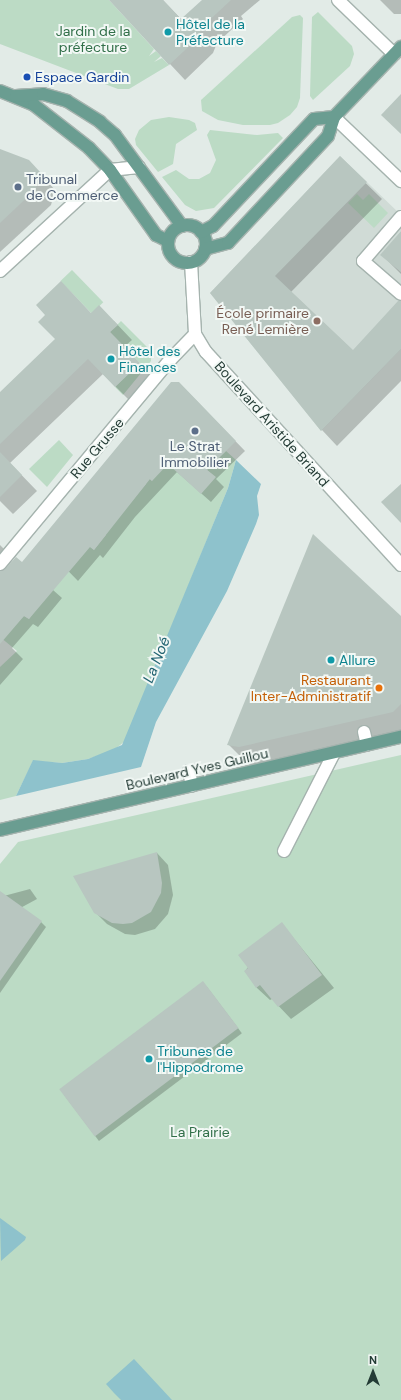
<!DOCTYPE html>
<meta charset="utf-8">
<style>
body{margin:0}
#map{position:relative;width:401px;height:1400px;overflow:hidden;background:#e2ebe7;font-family:"DM Sans",sans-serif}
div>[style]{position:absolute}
.built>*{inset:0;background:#d0dbd6}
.green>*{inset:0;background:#bcdbc5;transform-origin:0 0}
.water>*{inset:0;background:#8ec2cc}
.shadow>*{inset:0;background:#0003;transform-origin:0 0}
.building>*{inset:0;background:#b8c6c0;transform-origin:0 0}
.roads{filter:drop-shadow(1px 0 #a5b3ae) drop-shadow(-1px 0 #a5b3ae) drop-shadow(0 1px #a5b3ae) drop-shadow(0 -1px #a5b3ae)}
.minor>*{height:12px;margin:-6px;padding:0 6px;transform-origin:6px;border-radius:6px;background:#fff}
.major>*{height:12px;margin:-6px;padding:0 6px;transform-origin:6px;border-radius:6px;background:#6a9d91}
.major>.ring{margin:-6px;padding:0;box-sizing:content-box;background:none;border:12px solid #6a9d91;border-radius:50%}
.dots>*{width:11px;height:11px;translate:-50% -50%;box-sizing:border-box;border:2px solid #f2f8f5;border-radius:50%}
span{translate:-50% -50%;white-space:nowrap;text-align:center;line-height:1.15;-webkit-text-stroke:4px #f2f8f5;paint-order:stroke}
.culture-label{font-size:14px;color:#0d838f}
.left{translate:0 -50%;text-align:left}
.park-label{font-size:14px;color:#316f49}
.transit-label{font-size:14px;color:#164399}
.service-label{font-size:14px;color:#4e5e75}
.education-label{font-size:14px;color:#785e54}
.right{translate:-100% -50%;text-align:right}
.street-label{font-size:14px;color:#233b35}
.food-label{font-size:14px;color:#c56008}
.water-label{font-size:15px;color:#226472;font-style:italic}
.north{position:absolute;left:353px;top:1352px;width:40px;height:40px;-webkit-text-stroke:3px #f2f8f5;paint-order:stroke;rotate:0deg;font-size:11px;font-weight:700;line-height:16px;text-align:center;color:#233b35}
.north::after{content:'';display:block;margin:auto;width:14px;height:18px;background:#233b35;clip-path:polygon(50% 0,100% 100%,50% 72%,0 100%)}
</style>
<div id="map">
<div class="built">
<div style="clip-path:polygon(340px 156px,401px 215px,401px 231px,381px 255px,401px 272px,401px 349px,321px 431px,210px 293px)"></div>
</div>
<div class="green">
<div style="clip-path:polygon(0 0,109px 0,154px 49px,149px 56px,156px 51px,161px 56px,154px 62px,162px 58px,169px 65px,129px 89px,118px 89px,21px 52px,0 44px)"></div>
<div style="clip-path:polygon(318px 12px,352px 46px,354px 54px,350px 66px,313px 100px,310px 96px,312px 17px)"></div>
<div style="clip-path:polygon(300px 15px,303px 18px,300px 98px,297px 107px,290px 115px,278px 123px,270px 125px,243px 125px,218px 120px,202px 111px,201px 100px,292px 17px)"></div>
<div style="clip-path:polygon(169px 117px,189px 120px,195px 123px,197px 130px,176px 144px,173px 164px,158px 172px,136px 145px,135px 139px,139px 130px,151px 120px)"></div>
<div style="clip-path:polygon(210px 130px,257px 135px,278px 133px,283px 138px,214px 208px,196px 211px,185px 205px,162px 177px,176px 170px,189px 179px,199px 179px,210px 173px,216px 160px,207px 135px)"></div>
<div style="clip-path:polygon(357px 194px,363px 200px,369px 194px,388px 213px,374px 228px,348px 203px)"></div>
<div style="left:72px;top:270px;width:45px;height:16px;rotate:46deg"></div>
<div style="clip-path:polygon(121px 321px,151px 351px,151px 361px,123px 395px,115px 387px,140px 363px,110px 332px)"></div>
<div style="clip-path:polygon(59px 440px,73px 455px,47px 487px,29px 469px)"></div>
<div style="clip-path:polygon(165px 447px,215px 477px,206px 469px,226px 451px,236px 460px,228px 488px,125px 741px,114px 750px,88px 759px,62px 763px,33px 761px,16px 796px,0 800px,0 667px,17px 651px,0 637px,24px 616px,29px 619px,84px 542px,94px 550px,106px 535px,94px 524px,126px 508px,146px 484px,144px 482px,147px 477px,152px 481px)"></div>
<div style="clip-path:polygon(401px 755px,401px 1400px,0 1400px,0 864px,18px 842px)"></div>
</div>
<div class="water">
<div style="clip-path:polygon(236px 460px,261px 484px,257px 496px,259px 515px,256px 524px,227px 591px,156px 722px,141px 767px,16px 796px,33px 760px,62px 763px,88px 759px,122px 745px,228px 488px)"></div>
<div style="clip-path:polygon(0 1218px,26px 1237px,25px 1240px,1px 1261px)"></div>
<div style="clip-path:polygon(134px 1359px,172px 1400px,121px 1400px,114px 1393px,106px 1384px)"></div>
</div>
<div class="shadow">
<div style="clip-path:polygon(110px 0,163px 0,182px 20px,203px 0,260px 0,241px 16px,243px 19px,217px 43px,213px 53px,185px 80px)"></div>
<div style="clip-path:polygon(380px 0,401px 0,401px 14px,394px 14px)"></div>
<div style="clip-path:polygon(0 150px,29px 161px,55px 190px,51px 205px,0 252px)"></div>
<div style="clip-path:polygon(340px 158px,382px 199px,291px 292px,353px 351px,401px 301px,401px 381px,337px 446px,322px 430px,211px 293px)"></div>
<div style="clip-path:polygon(401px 232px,401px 274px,382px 255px)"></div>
<div style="clip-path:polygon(92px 314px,114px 321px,132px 340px,124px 347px,154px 379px,130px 401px,103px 374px,10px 463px,37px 491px,13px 514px,0 501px,0 394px)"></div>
<div style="clip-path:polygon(188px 392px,245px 451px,216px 479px,224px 487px,211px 502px,177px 472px,135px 517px,103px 558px,100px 555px,78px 581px,40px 542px)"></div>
<div style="clip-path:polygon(0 545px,12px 557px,1px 572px,53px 590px,62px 598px,38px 627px,33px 624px,12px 648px,23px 659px,0 685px)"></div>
<div style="clip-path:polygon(401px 618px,401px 732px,258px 765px,247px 763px,228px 744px)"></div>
<div style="clip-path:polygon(157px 853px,168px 865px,173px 895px,168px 914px,155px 929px,135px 935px,125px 934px,107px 924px,95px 912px)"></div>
<div style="clip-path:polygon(30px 889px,37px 899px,0 919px,0 897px)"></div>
<div style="clip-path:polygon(41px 922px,46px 927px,0 993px,0 941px)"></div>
<div style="clip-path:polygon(282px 924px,334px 988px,291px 1019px,272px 999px,270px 1000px,257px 988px,245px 971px)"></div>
<div style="left:207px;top:987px;width:58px;height:179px;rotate:53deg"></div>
</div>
<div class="building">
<div style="clip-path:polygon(109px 0,163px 0,181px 19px,202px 0,231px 0,202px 27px,198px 38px,169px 65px)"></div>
<div style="clip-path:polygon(401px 94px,401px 134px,381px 115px)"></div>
<div style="clip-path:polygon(0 149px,29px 160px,41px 173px,35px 190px,0 223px)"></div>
<div style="clip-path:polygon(340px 156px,367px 182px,275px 276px,353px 350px,398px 301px,401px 301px,401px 349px,321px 431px,210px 293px)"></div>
<div style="clip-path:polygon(401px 231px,401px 272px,380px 255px)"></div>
<div style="clip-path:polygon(61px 281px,91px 313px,99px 305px,118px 325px,110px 332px,140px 363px,115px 387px,88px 359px,0 444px,0 392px,55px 339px,38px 322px,45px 315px,36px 305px)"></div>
<div style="clip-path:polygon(171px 382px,179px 382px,236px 441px,207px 470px,216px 477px,201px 494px,168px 464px,152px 481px,150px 479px,94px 550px,90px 547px,29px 619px,24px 616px,0 644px,0 571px,5px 569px,16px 557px,22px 562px)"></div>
<div style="clip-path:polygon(0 452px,22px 475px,0 497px)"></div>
<div style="clip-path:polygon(401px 484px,401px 523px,381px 502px)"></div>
<div style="clip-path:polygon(313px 534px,401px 616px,401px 704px,393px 712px,239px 747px,227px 745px)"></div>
<div style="clip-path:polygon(157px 852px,162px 883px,161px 893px,151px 912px,132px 923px,123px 924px,112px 923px,94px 913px,73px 876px)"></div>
<div style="clip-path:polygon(0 891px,42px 921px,0 981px)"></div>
<div style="clip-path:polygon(282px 922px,322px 975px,278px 1007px,260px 985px,256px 988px,244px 971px,248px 968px,238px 955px)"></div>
<div style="left:203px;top:981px;width:59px;height:180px;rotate:53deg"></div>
</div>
<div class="roads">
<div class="minor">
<div style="left:338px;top:0;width:78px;rotate:44deg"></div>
<div style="left:334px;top:117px;width:93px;rotate:43.7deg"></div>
<div style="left:401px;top:217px;width:58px;rotate:130.8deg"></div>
<div style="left:363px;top:261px;width:50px;rotate:41deg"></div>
<div style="left:191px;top:262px;width:72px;rotate:86.8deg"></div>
<div style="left:195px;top:334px;width:21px;rotate:59deg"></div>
<div style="left:206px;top:352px;width:289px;rotate:47.5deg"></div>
<div style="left:0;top:271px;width:149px;rotate:-42.6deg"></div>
<div style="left:110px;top:170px;width:29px;rotate:-6deg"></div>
<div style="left:0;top:564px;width:266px;rotate:-50.2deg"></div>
<div style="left:170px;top:360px;width:36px;rotate:-46deg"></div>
<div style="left:364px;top:732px;width:13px;rotate:77deg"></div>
<div style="left:189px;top:771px;width:15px;rotate:79deg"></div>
<div style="left:284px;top:851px;width:110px;rotate:-63deg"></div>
</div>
<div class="major">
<div style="left:0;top:91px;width:37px;rotate:22deg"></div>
<div style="left:34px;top:105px;width:70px;rotate:38deg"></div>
<div style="left:89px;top:148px;width:30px;rotate:46deg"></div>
<div style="left:110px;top:170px;width:80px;rotate:54.7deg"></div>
<div style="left:156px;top:235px;width:13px;rotate:27deg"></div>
<div style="left:16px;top:96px;width:27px;rotate:-4deg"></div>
<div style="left:43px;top:94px;width:25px;rotate:16deg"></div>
<div style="left:67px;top:101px;width:39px;rotate:32deg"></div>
<div style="left:100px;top:122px;width:20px;rotate:41deg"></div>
<div style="left:115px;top:135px;width:113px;rotate:53.6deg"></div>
<div class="ring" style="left:168px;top:225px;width:26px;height:26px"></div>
<div style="left:201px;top:232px;width:13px;rotate:-27deg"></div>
<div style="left:213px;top:226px;width:147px;rotate:-46.7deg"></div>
<div style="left:314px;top:119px;width:20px;rotate:-6deg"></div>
<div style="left:205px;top:249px;width:24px;rotate:-15deg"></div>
<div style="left:228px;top:243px;width:146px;rotate:-46.9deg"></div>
<div style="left:328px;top:136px;width:20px;rotate:-72deg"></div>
<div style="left:334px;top:117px;width:97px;rotate:-46.3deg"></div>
<div style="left:0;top:830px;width:412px;rotate:-13.1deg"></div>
</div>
</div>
<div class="dots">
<div style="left:168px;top:32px;background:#0f9aa8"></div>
<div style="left:27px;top:77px;background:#1a4fb4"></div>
<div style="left:18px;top:187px;background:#5c6f8a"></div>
<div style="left:317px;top:321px;background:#8d6e63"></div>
<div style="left:111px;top:359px;background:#0f9aa8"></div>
<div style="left:195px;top:431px;background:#5c6f8a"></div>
<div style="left:331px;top:660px;background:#0f9aa8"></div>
<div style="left:379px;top:688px;background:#e8710a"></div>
<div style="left:149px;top:1059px;background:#0f9aa8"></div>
</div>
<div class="culture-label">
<span class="left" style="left:176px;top:32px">Hôtel de la<br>Préfecture</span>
<span class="left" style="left:119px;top:359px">Hôtel des<br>Finances</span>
<span class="left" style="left:339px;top:660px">Allure</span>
<span class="left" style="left:157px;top:1059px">Tribunes de<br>l'Hippodrome</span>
</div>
<div class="park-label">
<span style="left:93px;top:39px">Jardin de la<br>préfecture</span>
<span style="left:200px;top:1132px">La Prairie</span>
</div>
<div class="transit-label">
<span class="left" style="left:35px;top:77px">Espace Gardin</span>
</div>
<div class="service-label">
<span class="left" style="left:26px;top:187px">Tribunal<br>de Commerce</span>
<span style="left:195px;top:454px">Le Strat<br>Immobilier</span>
</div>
<div class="education-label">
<span class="right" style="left:309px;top:321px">École primaire<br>René Lemière</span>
</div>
<div class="street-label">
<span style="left:272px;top:424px;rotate:48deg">Boulevard Aristide Briand</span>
<span style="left:97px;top:448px;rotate:-50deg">Rue Grusse</span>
<span style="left:197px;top:769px;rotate:-13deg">Boulevard Yves Guillou</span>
</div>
<div class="food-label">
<span class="right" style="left:371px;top:688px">Restaurant<br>Inter-Administratif</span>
</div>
<div class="water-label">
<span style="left:157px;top:660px;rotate:-68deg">La Noé</span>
</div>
<div class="north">N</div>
</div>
